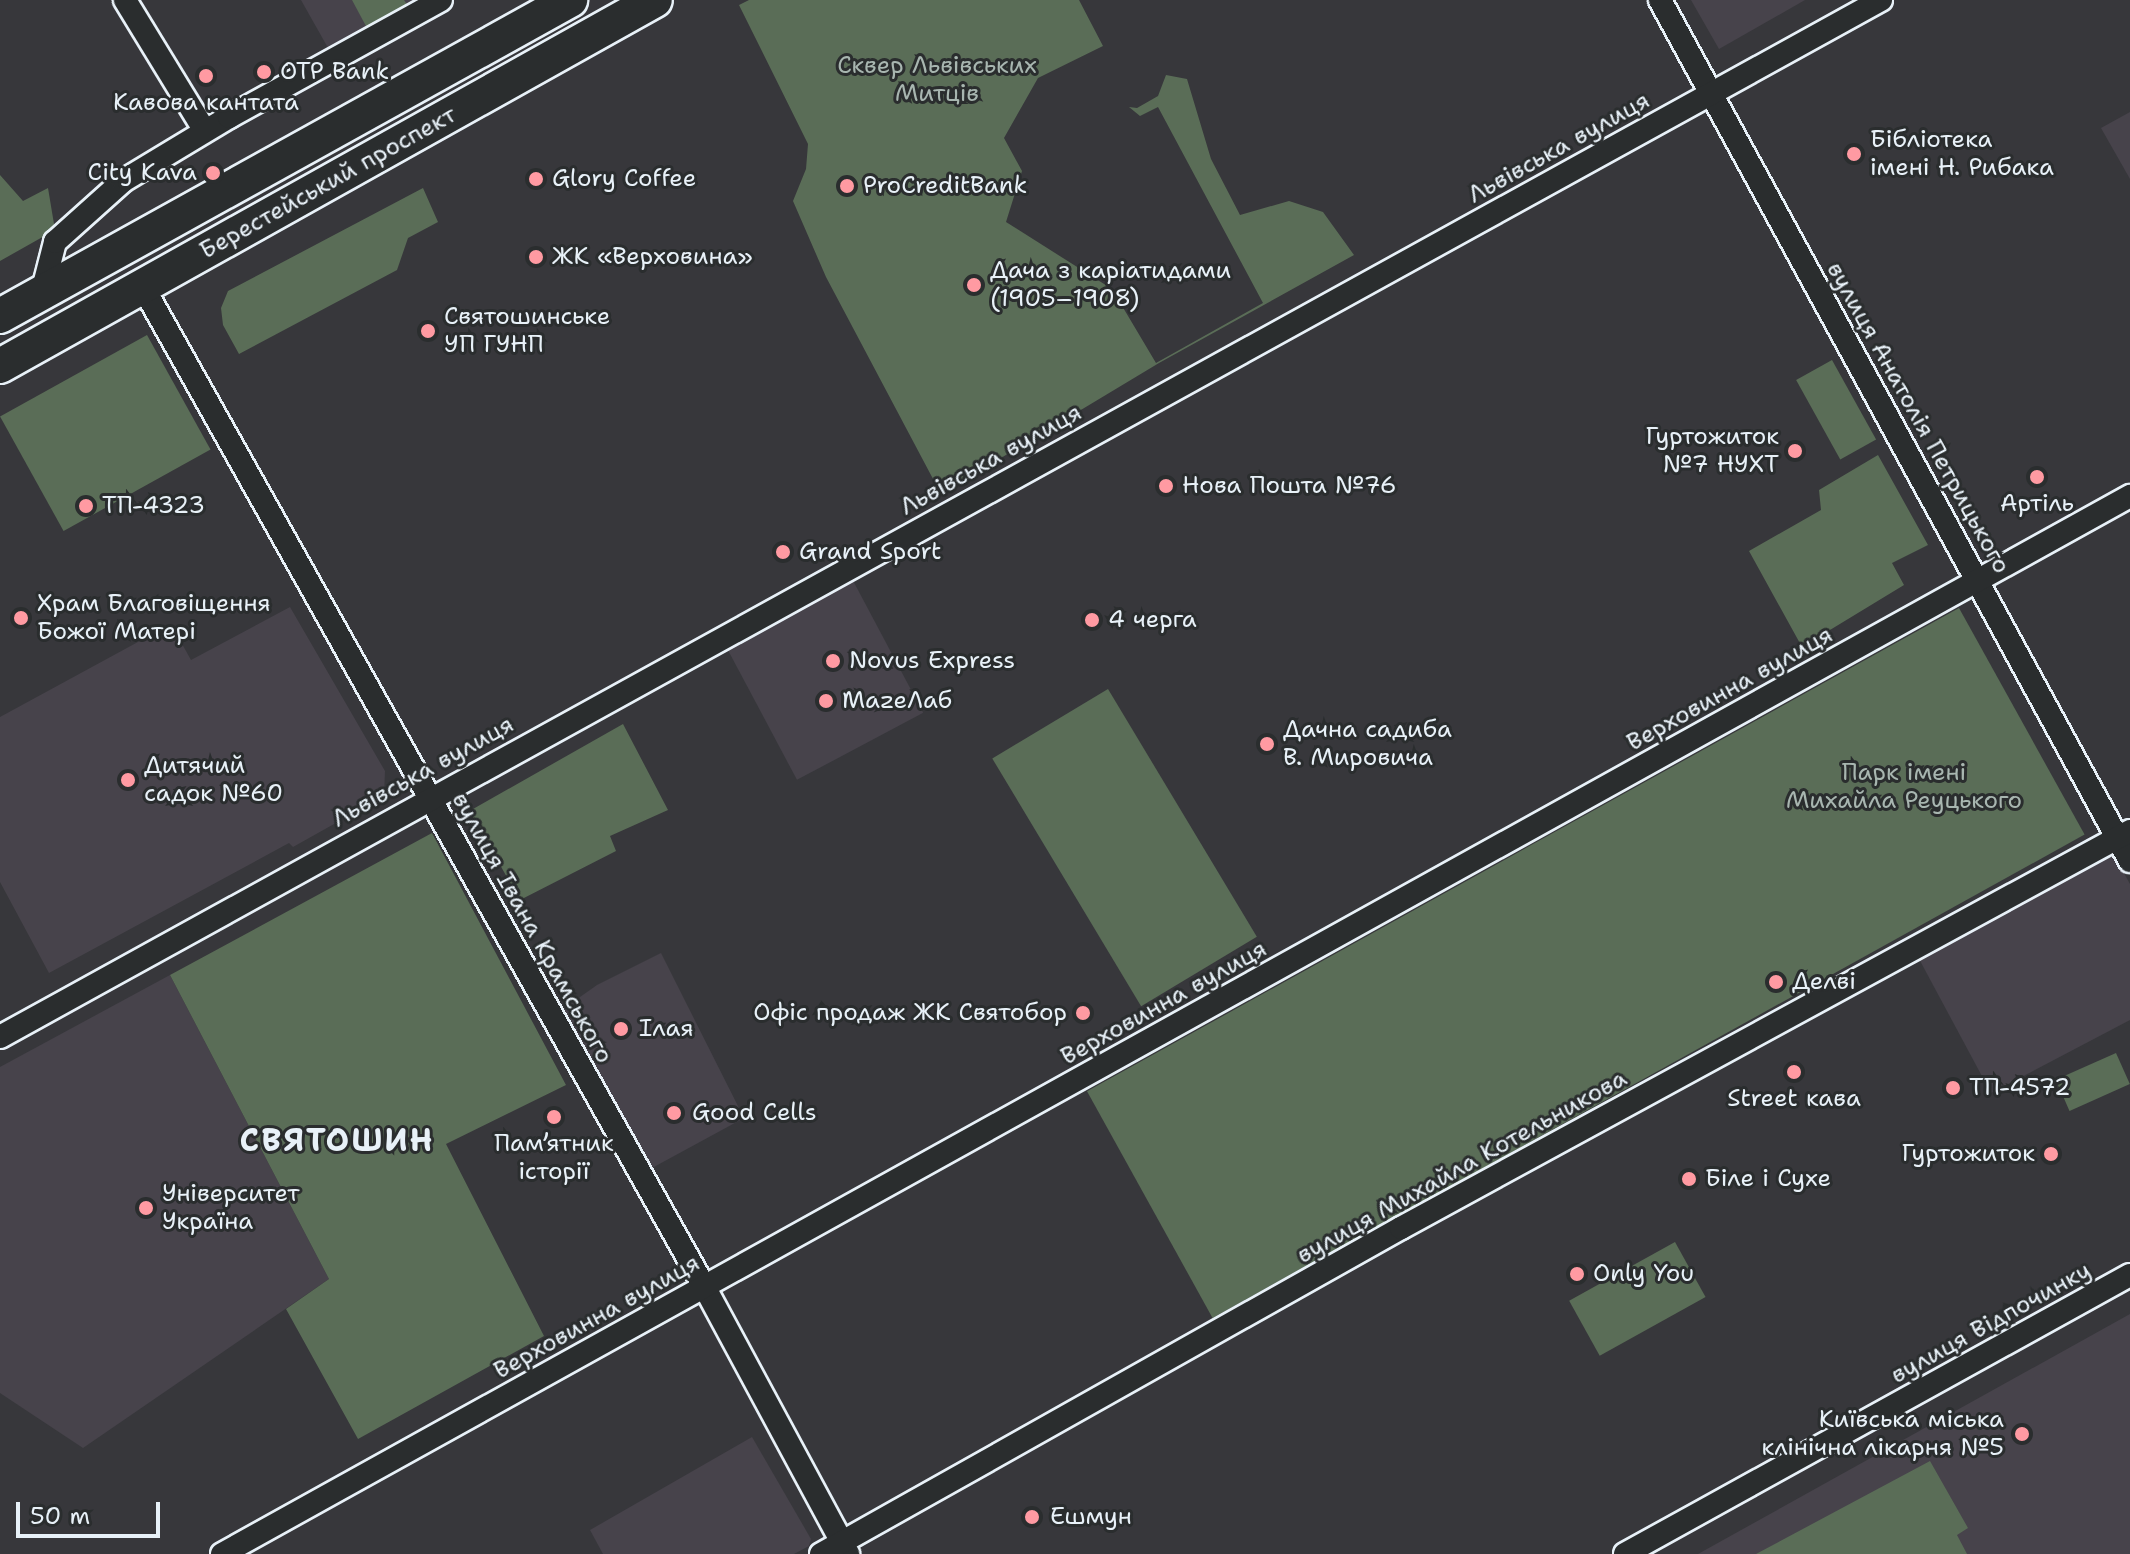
<!DOCTYPE html>
<meta charset="utf-8">
<style>
body{margin:0}
#map{position:relative;width:2130px;height:1554px;overflow:hidden;background:#37373b;font-family:"Shantell Sans",sans-serif}
div>[style]{position:absolute}
.built>*{inset:0;background:#47434b;transform-origin:0 0}
.green>*{inset:0;background:#5a6d57;transform-origin:0 0}
.roads{filter:drop-shadow(2px 0 #e8f1f8) drop-shadow(-2px 0 #e8f1f8) drop-shadow(0 2px #e8f1f8) drop-shadow(0 -2px #e8f1f8)}
.minor>*{height:22px;margin:-11px;padding:0 11px;transform-origin:11px;border-radius:11px;background:#2a2d2e}
.primary>*{height:34px;margin:-17px;padding:0 17px;transform-origin:17px;border-radius:17px;background:#2a2d2e}
.dots>*{width:22px;height:22px;translate:-50% -50%;box-sizing:border-box;border:4px solid #2a2d2e;border-radius:50%}
span{translate:-50% -50%;white-space:nowrap;text-align:center;line-height:1.15;-webkit-text-stroke:6px #2a2d2e;paint-order:stroke}
.park-label{font-size:24px;color:#a8b6b0}
.poi-label{font-size:24px;color:#e8f1f8}
.left{translate:0 -50%;text-align:left}
.right{translate:-100% -50%;text-align:right}
.street-label{font-size:24px;color:#e8f1f8}
.district-label{font-size:32px;color:#e8f1f8;font-weight:700;letter-spacing:2px}
.scale{position:absolute;left:16px;top:1502px;width:144px;height:36px;box-sizing:border-box;border:4px solid #e8f1f8;border-top:0;padding-left:10px;font-size:24px;line-height:28px;white-space:nowrap;color:#e8f1f8;-webkit-text-stroke:6px #2a2d2e;paint-order:stroke}
</style>
<div id="map">
<div class="built">
<div style="clip-path:polygon(301px 0,429px 0,332px 55px)"></div>
<div style="clip-path:polygon(1691px 0,1805px 0,1719px 49px)"></div>
<div style="clip-path:polygon(2130px 112px,2130px 179px,2101px 128px)"></div>
<div style="left:850px;top:575px;width:156px;height:143px;rotate:62deg"></div>
<div style="clip-path:polygon(290px 607px,385px 771px,384px 796px,293px 847px,289px 843px,49px 973px,0 882px,0 717px,171px 624px,191px 660px)"></div>
<div style="clip-path:polygon(2111px 850px,2130px 884px,2130px 1020px,1991px 1093px,1918px 957px)"></div>
<div style="clip-path:polygon(661px 953px,744px 1118px,652px 1168px,563px 1009px,597px 985px)"></div>
<div style="clip-path:polygon(170px 975px,329px 1279px,83px 1448px,0 1393px,0 1067px)"></div>
<div style="clip-path:polygon(2130px 1314px,2130px 1554px,1698px 1554px)"></div>
<div style="clip-path:polygon(752px 1437px,811px 1539px,809px 1546px,794px 1554px,603px 1554px,590px 1530px)"></div>
</div>
<div class="green">
<div style="clip-path:polygon(352px 0,404px 0,408px 6px,367px 28px)"></div>
<div style="clip-path:polygon(749px 0,1079px 0,1103px 46px,1038px 78px,1004px 138px,1022px 171px,1006px 222px,1112px 289px,1156px 363px,1263px 303px,1158px 107px,1140px 116px,1129px 107px,1137px 108px,1158px 96px,1166px 75px,1187px 79px,1211px 159px,1240px 215px,1289px 201px,1323px 212px,1354px 255px,1159px 363px,941px 494px,826px 277px,793px 201px,806px 169px,808px 144px,739px 5px)"></div>
<div style="clip-path:polygon(0 175px,23px 201px,48px 188px,55px 230px,0 261px)"></div>
<div style="clip-path:polygon(423px 188px,438px 222px,408px 238px,397px 270px,239px 354px,223px 325px,221px 308px,228px 291px)"></div>
<div style="left:147px;top:335px;width:131px;height:168px;rotate:61deg"></div>
<div style="left:1832px;top:360px;width:91px;height:41px;rotate:61deg"></div>
<div style="clip-path:polygon(1878px 455px,1928px 545px,1892px 563px,1904px 585px,1802px 647px,1749px 551px,1821px 510px,1819px 490px)"></div>
<div style="left:1959px;top:608px;width:259px;height:997px;rotate:61deg"></div>
<div style="left:1108px;top:689px;width:289px;height:135px;rotate:59deg"></div>
<div style="clip-path:polygon(623px 724px,668px 810px,610px 836px,616px 851px,520px 900px,471px 814px,473px 809px)"></div>
<div style="clip-path:polygon(432px 833px,566px 1085px,446px 1144px,544px 1336px,358px 1439px,286px 1309px,329px 1279px,170px 975px)"></div>
<div style="left:2116px;top:1053px;width:34px;height:66px;rotate:66deg"></div>
<div style="left:1675px;top:1242px;width:63px;height:121px;rotate:61deg"></div>
<div style="clip-path:polygon(1930px 1461px,1968px 1528px,1957px 1535px,1967px 1554px,1756px 1554px)"></div>
</div>
<div class="roads">
<div class="minor">
<div style="left:125px;top:0;width:153px;rotate:58.6deg"></div>
<div style="left:1660px;top:0;width:981px;rotate:61.37deg"></div>
<div style="left:143px;top:287px;width:1148px;rotate:60.69deg"></div>
<div style="left:705px;top:1288px;width:302px;rotate:61.7deg"></div>
<div style="left:42px;top:293px;width:53px;rotate:-75.7deg"></div>
<div style="left:55px;top:242px;width:91px;rotate:-41.9deg"></div>
<div style="left:123px;top:181px;width:124px;rotate:-31.1deg"></div>
<div style="left:229px;top:117px;width:242px;rotate:-28.9deg"></div>
<div style="left:0;top:1037px;width:2148px;rotate:-28.87deg"></div>
<div style="left:222px;top:1554px;width:2182px;rotate:-29.01deg"></div>
<div style="left:821px;top:1554px;width:665px;rotate:-29.34deg"></div>
<div style="left:1401px;top:1228px;width:830px;rotate:-28.57deg"></div>
<div style="left:1625px;top:1554px;width:577px;rotate:-28.92deg"></div>
</div>
<div class="primary">
<div style="left:0;top:316px;width:652px;rotate:-29deg"></div>
<div style="left:0;top:366px;width:750px;rotate:-29.2deg"></div>
</div>
</div>
<div class="dots">
<div style="left:264px;top:72px;background:#ff9aa2"></div>
<div style="left:206px;top:76px;background:#ff9aa2"></div>
<div style="left:1854px;top:154px;background:#ff9aa2"></div>
<div style="left:213px;top:173px;background:#ff9aa2"></div>
<div style="left:536px;top:179px;background:#ff9aa2"></div>
<div style="left:847px;top:186px;background:#ff9aa2"></div>
<div style="left:536px;top:257px;background:#ff9aa2"></div>
<div style="left:974px;top:285px;background:#ff9aa2"></div>
<div style="left:428px;top:331px;background:#ff9aa2"></div>
<div style="left:1795px;top:451px;background:#ff9aa2"></div>
<div style="left:2037px;top:477px;background:#ff9aa2"></div>
<div style="left:1166px;top:486px;background:#ff9aa2"></div>
<div style="left:86px;top:506px;background:#ff9aa2"></div>
<div style="left:783px;top:552px;background:#ff9aa2"></div>
<div style="left:21px;top:618px;background:#ff9aa2"></div>
<div style="left:1092px;top:620px;background:#ff9aa2"></div>
<div style="left:833px;top:661px;background:#ff9aa2"></div>
<div style="left:826px;top:701px;background:#ff9aa2"></div>
<div style="left:1267px;top:744px;background:#ff9aa2"></div>
<div style="left:128px;top:780px;background:#ff9aa2"></div>
<div style="left:1776px;top:982px;background:#ff9aa2"></div>
<div style="left:1083px;top:1013px;background:#ff9aa2"></div>
<div style="left:621px;top:1029px;background:#ff9aa2"></div>
<div style="left:1794px;top:1072px;background:#ff9aa2"></div>
<div style="left:1953px;top:1088px;background:#ff9aa2"></div>
<div style="left:674px;top:1113px;background:#ff9aa2"></div>
<div style="left:554px;top:1117px;background:#ff9aa2"></div>
<div style="left:2051px;top:1154px;background:#ff9aa2"></div>
<div style="left:1689px;top:1179px;background:#ff9aa2"></div>
<div style="left:146px;top:1208px;background:#ff9aa2"></div>
<div style="left:1577px;top:1274px;background:#ff9aa2"></div>
<div style="left:2022px;top:1434px;background:#ff9aa2"></div>
<div style="left:1032px;top:1517px;background:#ff9aa2"></div>
</div>
<div class="park-label">
<span style="left:937px;top:80px">Сквер Львівських<br>Митців</span>
<span style="left:1904px;top:787px">Парк імені<br>Михайла Реуцького</span>
</div>
<div class="poi-label">
<span class="left" style="left:280px;top:72px">OTP Bank</span>
<span style="left:206px;top:103px">Кавова кантата</span>
<span class="left" style="left:1870px;top:154px">Бібліотека<br>імені Н. Рибака</span>
<span class="right" style="left:197px;top:173px">City Kava</span>
<span class="left" style="left:552px;top:179px">Glory Coffee</span>
<span class="left" style="left:863px;top:186px">ProCreditBank</span>
<span class="left" style="left:552px;top:257px">ЖК «Верховина»</span>
<span class="left" style="left:990px;top:285px">Дача з каріатидами<br>(1905–1908)</span>
<span class="left" style="left:444px;top:331px">Святошинське<br>УП ГУНП</span>
<span class="right" style="left:1779px;top:451px">Гуртожиток<br>№7 НУХТ</span>
<span class="left" style="left:1182px;top:486px">Нова Пошта №76</span>
<span style="left:2037px;top:504px">Артіль</span>
<span class="left" style="left:102px;top:506px">ТП-4323</span>
<span class="left" style="left:799px;top:552px">Grand Sport</span>
<span class="left" style="left:37px;top:618px">Храм Благовіщення<br>Божої Матері</span>
<span class="left" style="left:1108px;top:620px">4 черга</span>
<span class="left" style="left:849px;top:661px">Novus Express</span>
<span class="left" style="left:842px;top:701px">MazeЛаб</span>
<span class="left" style="left:1283px;top:744px">Дачна садиба<br>В. Мировича</span>
<span class="left" style="left:144px;top:780px">Дитячий<br>садок №60</span>
<span class="left" style="left:1792px;top:982px">Делві</span>
<span class="right" style="left:1067px;top:1013px">Офіс продаж ЖК Святобор</span>
<span class="left" style="left:639px;top:1029px">Ілая</span>
<span class="left" style="left:1969px;top:1088px">ТП-4572</span>
<span style="left:1794px;top:1099px">Street кава</span>
<span class="left" style="left:692px;top:1113px">Good Cells</span>
<span style="left:554px;top:1158px">Пам’ятник<br>історії</span>
<span class="right" style="left:2035px;top:1154px">Гуртожиток</span>
<span class="left" style="left:1705px;top:1179px">Біле і Сухе</span>
<span class="left" style="left:162px;top:1208px">Університет<br>Україна</span>
<span class="left" style="left:1593px;top:1274px">Only You</span>
<span class="right" style="left:2004px;top:1434px">Київська міська<br>клінічна лікарня №5</span>
<span class="left" style="left:1050px;top:1517px">Ешмун</span>
</div>
<div class="street-label">
<span style="left:1559px;top:148px;rotate:-29deg">Львівська вулиця</span>
<span style="left:328px;top:183px;rotate:-29deg">Берестейський проспект</span>
<span style="left:1918px;top:418px;rotate:61deg">вулиця Анатолія Петрицького</span>
<span style="left:991px;top:460px;rotate:-29deg">Львівська вулиця</span>
<span style="left:1730px;top:689px;rotate:-29deg">Верховинна вулиця</span>
<span style="left:423px;top:772px;rotate:-29deg">Львівська вулиця</span>
<span style="left:532px;top:928px;rotate:61deg">вулиця Івана Крамського</span>
<span style="left:1164px;top:1003px;rotate:-29deg">Верховинна вулиця</span>
<span style="left:1462px;top:1167px;rotate:-29deg">вулиця Михайла Котельникова</span>
<span style="left:597px;top:1317px;rotate:-29deg">Верховинна вулиця</span>
<span style="left:1991px;top:1323px;rotate:-29deg">вулиця Відпочинку</span>
</div>
<div class="district-label">
<span style="left:337px;top:1140px">СВЯТОШИН</span>
</div>
<div class="scale">50 m</div>
</div>
